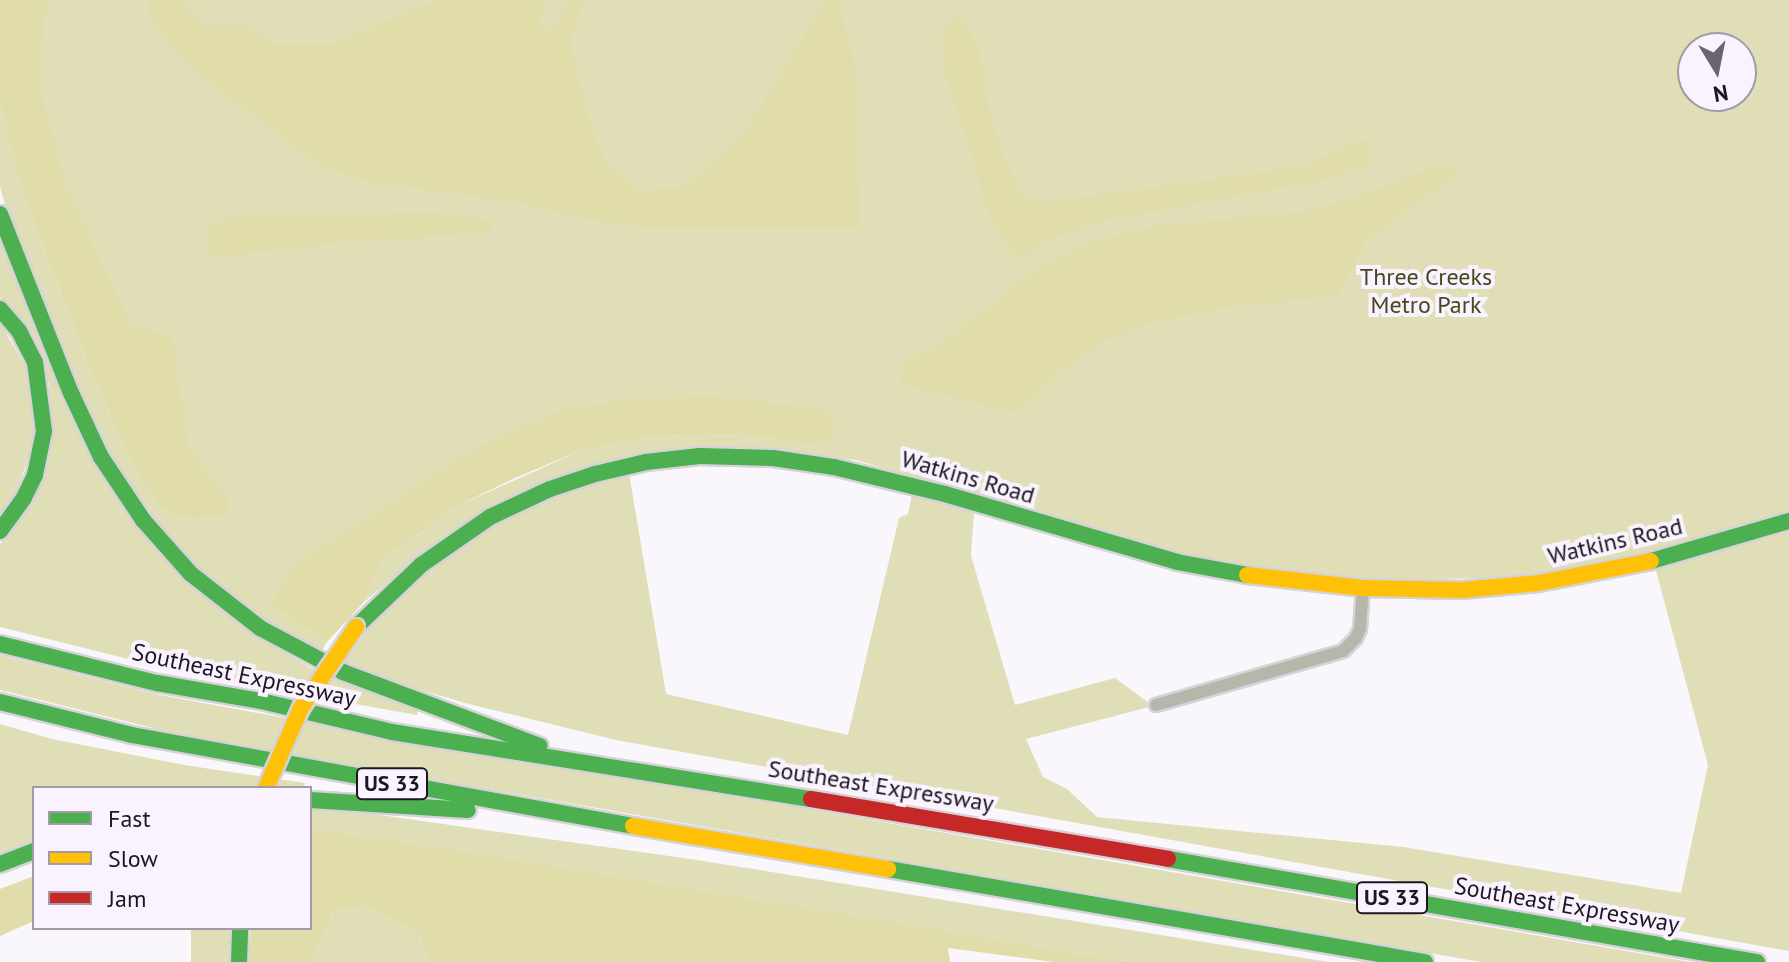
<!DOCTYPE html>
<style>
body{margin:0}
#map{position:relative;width:1789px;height:962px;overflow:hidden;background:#f9f6fc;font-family:"PT Sans",sans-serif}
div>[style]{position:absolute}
.green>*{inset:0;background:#e0deb7;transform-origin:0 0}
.forest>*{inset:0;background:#e1ddab}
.roads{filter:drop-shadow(2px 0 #d6d3d8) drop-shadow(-2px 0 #d6d3d8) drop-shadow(0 2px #d6d3d8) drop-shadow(0 -2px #d6d3d8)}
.street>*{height:12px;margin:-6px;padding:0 6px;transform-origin:6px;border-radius:6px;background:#b7b6ab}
.fast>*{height:16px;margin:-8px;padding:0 8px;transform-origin:8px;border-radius:8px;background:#4caf50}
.slow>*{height:16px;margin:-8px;padding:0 8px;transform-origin:8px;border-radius:8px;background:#ffc107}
.jam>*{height:16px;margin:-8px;padding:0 8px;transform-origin:8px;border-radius:8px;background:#c62828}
.bridges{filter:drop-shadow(2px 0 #d6d3d8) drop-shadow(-2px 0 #d6d3d8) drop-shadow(0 2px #d6d3d8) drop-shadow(0 -2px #d6d3d8)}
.slow-bridge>*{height:16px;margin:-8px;padding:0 8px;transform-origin:8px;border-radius:8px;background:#ffc107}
span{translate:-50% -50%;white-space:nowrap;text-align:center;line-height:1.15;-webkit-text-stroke:8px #faf3ff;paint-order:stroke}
.shield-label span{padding:2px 6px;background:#faf3ff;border:2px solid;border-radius:6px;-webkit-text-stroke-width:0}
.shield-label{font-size:22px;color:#1d1620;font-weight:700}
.park-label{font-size:24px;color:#48461d}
.street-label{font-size:24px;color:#1d1620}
.legend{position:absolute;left:32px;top:786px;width:280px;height:144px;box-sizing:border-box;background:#faf3ff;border:2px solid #a29ba6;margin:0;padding:10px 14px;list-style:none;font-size:24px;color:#1d1620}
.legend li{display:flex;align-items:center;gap:16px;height:40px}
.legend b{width:40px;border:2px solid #a29ba6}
.north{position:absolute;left:1677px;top:32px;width:80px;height:80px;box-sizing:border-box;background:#faf3ff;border:2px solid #a29ba6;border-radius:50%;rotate:170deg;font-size:22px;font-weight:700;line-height:32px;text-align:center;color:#1d1620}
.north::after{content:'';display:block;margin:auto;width:28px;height:36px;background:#6a646d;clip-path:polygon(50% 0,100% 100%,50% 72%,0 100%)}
</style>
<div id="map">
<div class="green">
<div style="clip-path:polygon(evenodd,28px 0,1789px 0,1789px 514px,1629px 560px,1509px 578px,1357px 580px,1271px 571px,1175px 554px,1041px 513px,1019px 500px,1008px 505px,856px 460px,765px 450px,709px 449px,487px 510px,434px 543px,364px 602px,384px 559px,459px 505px,580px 451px,656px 437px,741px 435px,810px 445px,765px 422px,557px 434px,270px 606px,327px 642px,320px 653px,266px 622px,181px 555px,102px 443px,8px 215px,0 187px,0 92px,29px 211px,97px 388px,142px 482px,163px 511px,192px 520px,212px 516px,19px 92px,28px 0,1693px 48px,1741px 48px,1741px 96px,1693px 96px,1693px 48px)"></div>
<div style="clip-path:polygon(0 233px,83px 436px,253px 634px,311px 668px,370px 692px,419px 706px,417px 715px,188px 674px,0 627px,0 544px,16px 527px,51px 420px,49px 385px,41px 357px,0 297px)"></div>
<div style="clip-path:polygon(0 323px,30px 374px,35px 438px,18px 488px,0 516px)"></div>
<div style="clip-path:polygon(629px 473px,666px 694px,848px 735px,899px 518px,908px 514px,912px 495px,974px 512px,971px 556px,1015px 705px,1115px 678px,1153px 706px,1026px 739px,1043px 777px,1067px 789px,1097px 817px,1403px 847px,1681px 893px,1708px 765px,1655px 567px,1789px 529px,1789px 951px,616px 740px,469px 704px,379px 678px,342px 662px,377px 618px,450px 554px,508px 518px,568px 490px)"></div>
<div style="clip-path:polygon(0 655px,160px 695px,312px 723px,1690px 962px,1481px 962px,189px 737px,0 690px)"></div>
<div style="clip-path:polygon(0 724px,52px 739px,184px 765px,305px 783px,304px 787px,34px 788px,34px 845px,0 859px)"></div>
<div style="clip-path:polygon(310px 805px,697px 860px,1328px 962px,1132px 962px,310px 829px)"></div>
<div style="clip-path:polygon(368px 906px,419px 935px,428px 962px,312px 962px,333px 912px)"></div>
<div style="left:191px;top:928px;width:40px;height:34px"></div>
</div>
<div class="forest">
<div style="clip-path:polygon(0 0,48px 0,42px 40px,42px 95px,66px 187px,132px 326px,172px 337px,189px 449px,230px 500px,226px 514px,192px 520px,163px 511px,142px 482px,97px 388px,29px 211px,7px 133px,0 92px)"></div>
<div style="clip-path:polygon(146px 0,183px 0,203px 25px,251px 26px,276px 45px,330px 44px,438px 0,543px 0,540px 28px,553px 30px,568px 0,584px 0,570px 43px,590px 122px,606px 165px,640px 191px,687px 186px,746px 130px,825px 0,838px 0,853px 56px,858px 107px,859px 228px,649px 228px,585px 219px,518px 202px,373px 183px,323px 167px,199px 75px,152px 24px)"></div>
<div style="clip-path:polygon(958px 14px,978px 46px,993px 127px,1021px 196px,1046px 202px,1296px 168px,1361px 140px,1371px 143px,1368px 167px,1330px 179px,1093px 223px,1053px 239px,1019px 259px,993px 226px,945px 72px,943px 32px)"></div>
<div style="clip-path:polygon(1441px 164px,1459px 174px,1368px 238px,1337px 297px,1240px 305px,1154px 322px,1102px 342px,1059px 374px,1016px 413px,899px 383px,905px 362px,940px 344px,1037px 269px,1085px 244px,1149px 227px,1306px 211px,1353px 198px)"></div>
<div style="clip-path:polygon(428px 212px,493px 220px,490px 233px,344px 242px,217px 257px,209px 254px,207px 229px,221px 218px)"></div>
<div style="clip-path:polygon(714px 396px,826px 409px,835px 419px,828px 441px,810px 445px,741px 435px,656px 437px,580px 451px,515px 478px,459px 505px,384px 559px,364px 602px,327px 642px,270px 606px,295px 564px,481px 445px,558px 411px,630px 399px)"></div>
<div style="clip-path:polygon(310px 829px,458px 851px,1132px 962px,1054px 962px,948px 948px,950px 962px,428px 962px,419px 935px,368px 906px,333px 912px,312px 962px,249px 962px,251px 928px,310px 928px)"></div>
<div style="clip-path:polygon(34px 876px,34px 921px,0 936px,0 889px)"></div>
</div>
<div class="roads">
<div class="street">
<div style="left:1156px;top:705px;width:195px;rotate:-16.1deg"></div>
<div style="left:1343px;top:651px;width:18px;rotate:-45deg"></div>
<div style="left:1356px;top:638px;width:10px;rotate:-66deg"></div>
<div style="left:1360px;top:629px;width:41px;rotate:-85.8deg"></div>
</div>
<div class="fast">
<div style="left:0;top:214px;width:193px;rotate:68.4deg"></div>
<div style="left:71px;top:393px;width:71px;rotate:64.9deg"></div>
<div style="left:101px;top:457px;width:76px;rotate:56.3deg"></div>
<div style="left:143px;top:520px;width:72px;rotate:48.4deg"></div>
<div style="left:191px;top:574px;width:88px;rotate:38deg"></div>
<div style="left:260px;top:628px;width:94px;rotate:27.9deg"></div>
<div style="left:343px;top:672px;width:210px;rotate:20.6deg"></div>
<div style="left:0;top:309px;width:29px;rotate:49deg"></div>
<div style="left:19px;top:331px;width:35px;rotate:63deg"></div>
<div style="left:35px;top:362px;width:70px;rotate:82.6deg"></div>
<div style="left:44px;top:431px;width:45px;rotate:101.6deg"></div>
<div style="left:35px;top:475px;width:25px;rotate:116deg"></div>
<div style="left:24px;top:498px;width:41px;rotate:126deg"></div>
<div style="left:1651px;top:561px;width:144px;rotate:-16.2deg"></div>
<div style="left:356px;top:627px;width:90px;rotate:-43.6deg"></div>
<div style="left:421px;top:565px;width:84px;rotate:-34.8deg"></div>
<div style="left:490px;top:517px;width:66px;rotate:-25deg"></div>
<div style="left:550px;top:489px;width:47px;rotate:-18.4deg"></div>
<div style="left:595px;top:474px;width:52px;rotate:-13.2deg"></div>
<div style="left:646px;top:462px;width:54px;rotate:-6.3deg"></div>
<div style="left:700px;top:456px;width:73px;rotate:1.6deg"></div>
<div style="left:773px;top:458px;width:62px;rotate:8.4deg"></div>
<div style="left:834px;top:467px;width:114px;rotate:13.7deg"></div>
<div style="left:945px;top:494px;width:242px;rotate:16.3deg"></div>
<div style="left:1177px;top:562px;width:71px;rotate:10.5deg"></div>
<div style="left:0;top:644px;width:162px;rotate:14deg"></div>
<div style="left:157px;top:683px;width:106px;rotate:9.8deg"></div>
<div style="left:261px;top:701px;width:135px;rotate:13.3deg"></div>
<div style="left:392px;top:732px;width:424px;rotate:9.1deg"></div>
<div style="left:0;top:702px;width:136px;rotate:14deg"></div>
<div style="left:132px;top:735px;width:509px;rotate:10.29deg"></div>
<div style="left:310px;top:800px;width:158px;rotate:3.6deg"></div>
<div style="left:1168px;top:859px;width:598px;rotate:9.92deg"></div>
<div style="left:0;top:864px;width:36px;rotate:-21deg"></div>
<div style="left:888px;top:869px;width:545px;rotate:9.83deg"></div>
<div style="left:239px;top:962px;width:34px;rotate:-88deg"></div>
</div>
<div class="slow">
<div style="left:1247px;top:575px;width:117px;rotate:6.4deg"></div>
<div style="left:1363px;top:588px;width:99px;rotate:1.2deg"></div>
<div style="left:1462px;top:590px;width:77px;rotate:-5.2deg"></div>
<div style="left:1539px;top:583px;width:114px;rotate:-11.1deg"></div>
<div style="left:633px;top:826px;width:259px;rotate:9.6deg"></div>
</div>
<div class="jam">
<div style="left:811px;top:799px;width:362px;rotate:9.5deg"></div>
</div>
</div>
<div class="bridges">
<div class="slow-bridge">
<div style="left:266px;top:788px;width:87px;rotate:-66.4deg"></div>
<div style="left:301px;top:708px;width:98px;rotate:-55.8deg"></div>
</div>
</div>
<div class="shield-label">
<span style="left:392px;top:784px">US 33</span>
<span style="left:1392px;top:898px">US 33</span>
</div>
<div class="park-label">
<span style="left:1426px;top:291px">Three Creeks<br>Metro Park</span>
</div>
<div class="street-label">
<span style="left:968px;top:477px;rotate:16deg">Watkins Road</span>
<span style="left:1615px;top:541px;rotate:-13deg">Watkins Road</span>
<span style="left:244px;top:675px;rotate:12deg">Southeast Expressway</span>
<span style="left:881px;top:786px;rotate:9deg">Southeast Expressway</span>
<span style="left:1567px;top:905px;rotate:10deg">Southeast Expressway</span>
</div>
<ul class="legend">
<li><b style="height:10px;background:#4caf50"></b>Fast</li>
<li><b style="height:10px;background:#ffc107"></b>Slow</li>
<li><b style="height:10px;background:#c62828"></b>Jam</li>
</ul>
<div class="north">N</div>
</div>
